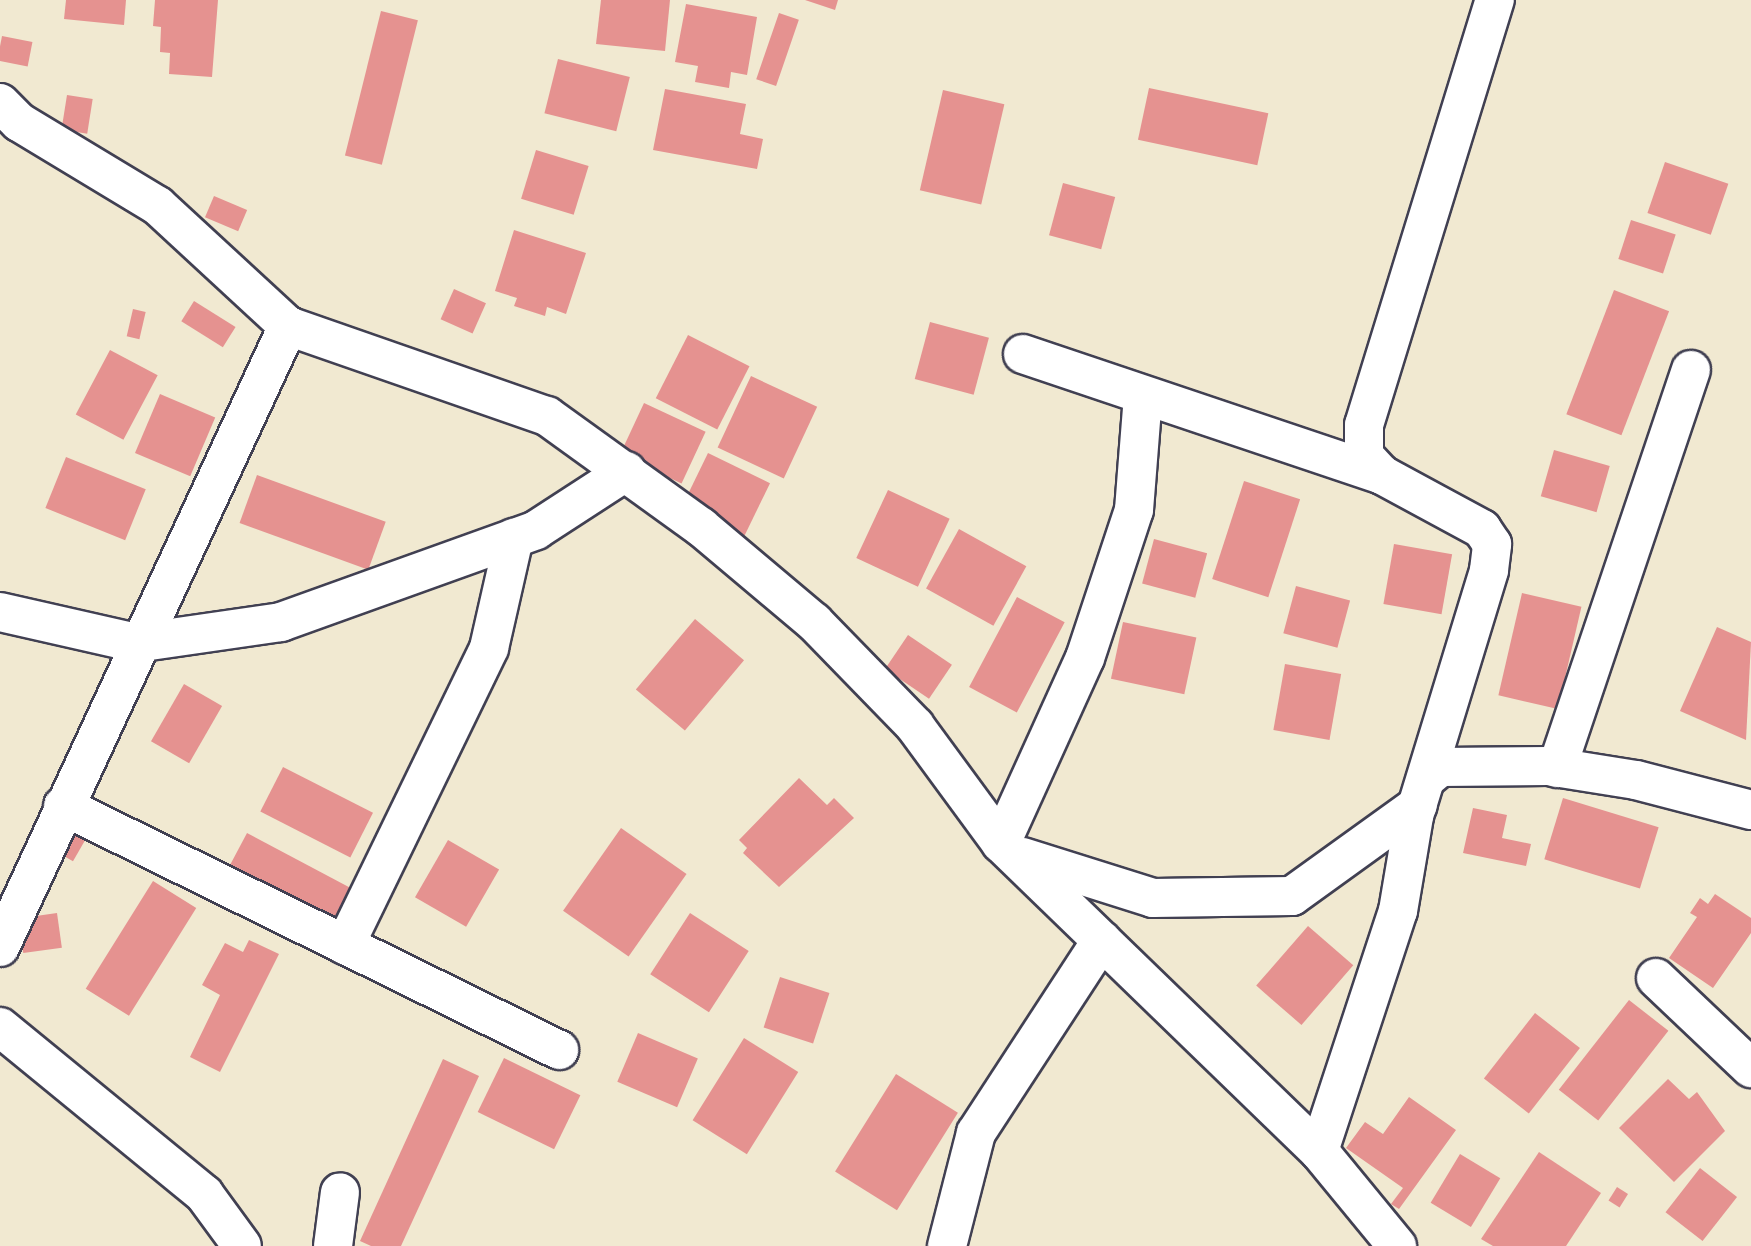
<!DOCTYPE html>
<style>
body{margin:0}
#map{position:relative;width:1751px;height:1246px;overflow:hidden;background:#f1e9d1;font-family:"IM FELL French Canon",serif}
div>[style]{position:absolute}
.building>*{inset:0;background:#e59290;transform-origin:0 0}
.roads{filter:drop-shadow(2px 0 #414052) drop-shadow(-2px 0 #414052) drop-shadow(0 2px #414052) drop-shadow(0 -2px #414052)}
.street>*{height:38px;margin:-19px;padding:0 19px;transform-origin:19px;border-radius:19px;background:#fff}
span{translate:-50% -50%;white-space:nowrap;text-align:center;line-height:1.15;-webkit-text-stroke:5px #fdfcf7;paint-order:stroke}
</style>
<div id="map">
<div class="building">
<div style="clip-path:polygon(66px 0,126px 0,124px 25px,64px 19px)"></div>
<div style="clip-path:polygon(155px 0,218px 0,212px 77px,169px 74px,170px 53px,160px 52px,161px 27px,153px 26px)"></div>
<div style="clip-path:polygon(601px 0,670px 0,665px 51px,596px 44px)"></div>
<div style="clip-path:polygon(805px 0,838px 0,835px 10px)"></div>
<div style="clip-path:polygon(686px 4px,757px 17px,747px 75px,731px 72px,729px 88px,695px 82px,698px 66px,675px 62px)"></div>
<div style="left:381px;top:11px;width:38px;height:149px;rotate:14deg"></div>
<div style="left:779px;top:13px;width:21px;height:70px;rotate:19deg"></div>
<div style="left:2px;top:36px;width:31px;height:25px;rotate:11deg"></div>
<div style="left:558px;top:59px;width:74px;height:56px;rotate:14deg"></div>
<div style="left:1149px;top:88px;width:122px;height:53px;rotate:12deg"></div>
<div style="clip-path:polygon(665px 89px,746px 104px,740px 134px,763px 139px,757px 169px,653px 150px)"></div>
<div style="left:943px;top:90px;width:63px;height:103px;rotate:13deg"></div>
<div style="left:67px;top:95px;width:26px;height:35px;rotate:9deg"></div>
<div style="left:536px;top:150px;width:55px;height:51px;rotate:17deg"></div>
<div style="left:1665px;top:162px;width:67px;height:54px;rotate:19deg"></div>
<div style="left:1063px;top:183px;width:54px;height:54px;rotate:15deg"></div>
<div style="left:214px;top:196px;width:36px;height:23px;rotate:23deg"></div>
<div style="left:1631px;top:220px;width:47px;height:41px;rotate:18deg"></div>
<div style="clip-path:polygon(514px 230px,586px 253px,566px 314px,547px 307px,545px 316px,514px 306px,517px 298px,495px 291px)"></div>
<div style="left:454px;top:289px;width:35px;height:33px;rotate:24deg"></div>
<div style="left:1614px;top:290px;width:59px;height:133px;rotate:21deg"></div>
<div style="left:194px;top:301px;width:49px;height:24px;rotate:32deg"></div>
<div style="left:133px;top:309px;width:13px;height:28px;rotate:13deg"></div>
<div style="left:930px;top:322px;width:61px;height:59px;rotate:15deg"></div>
<div style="left:688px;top:335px;width:69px;height:71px;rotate:27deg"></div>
<div style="left:110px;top:350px;width:54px;height:73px;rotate:28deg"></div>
<div style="left:751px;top:376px;width:73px;height:79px;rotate:25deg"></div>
<div style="left:160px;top:394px;width:60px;height:64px;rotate:23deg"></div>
<div style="left:644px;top:403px;width:68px;height:57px;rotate:25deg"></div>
<div style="left:1554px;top:450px;width:58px;height:48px;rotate:16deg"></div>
<div style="left:708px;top:453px;width:69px;height:58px;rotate:26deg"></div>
<div style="left:66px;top:457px;width:86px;height:55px;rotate:22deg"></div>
<div style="left:257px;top:475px;width:137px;height:51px;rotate:20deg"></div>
<div style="left:1244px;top:481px;width:59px;height:103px;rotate:18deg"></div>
<div style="left:888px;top:490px;width:68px;height:75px;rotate:25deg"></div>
<div style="left:959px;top:529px;width:77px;height:68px;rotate:29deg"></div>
<div style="left:1154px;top:539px;width:55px;height:46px;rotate:15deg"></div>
<div style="left:1394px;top:544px;width:59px;height:61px;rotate:10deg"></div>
<div style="left:1296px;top:586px;width:56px;height:49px;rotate:15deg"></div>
<div style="left:1522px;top:593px;width:61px;height:105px;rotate:13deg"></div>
<div style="left:1017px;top:597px;width:54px;height:102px;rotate:28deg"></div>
<div style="left:695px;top:619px;width:64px;height:92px;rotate:40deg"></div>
<div style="left:1123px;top:622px;width:75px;height:58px;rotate:12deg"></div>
<div style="clip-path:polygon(1717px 627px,1751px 642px,1746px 740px,1680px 711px)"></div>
<div style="left:908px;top:635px;width:53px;height:41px;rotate:34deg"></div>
<div style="left:1285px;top:664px;width:57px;height:67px;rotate:10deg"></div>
<div style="left:184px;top:684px;width:44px;height:66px;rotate:30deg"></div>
<div style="left:283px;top:767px;width:101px;height:50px;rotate:27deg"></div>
<div style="clip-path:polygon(799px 778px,827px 805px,834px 798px,854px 818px,779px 887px,743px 853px,747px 848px,739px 840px)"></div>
<div style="left:1563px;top:798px;width:100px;height:64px;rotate:17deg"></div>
<div style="clip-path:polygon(1473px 808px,1507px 815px,1502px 838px,1531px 844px,1526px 866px,1463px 853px)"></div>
<div style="left:65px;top:815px;width:30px;height:36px;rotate:30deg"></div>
<div style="left:621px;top:828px;width:80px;height:101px;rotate:35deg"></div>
<div style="left:247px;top:833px;width:119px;height:43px;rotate:28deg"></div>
<div style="left:448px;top:840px;width:59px;height:66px;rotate:30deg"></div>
<div style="left:153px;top:881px;width:51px;height:127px;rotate:32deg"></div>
<div style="clip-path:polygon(1715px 894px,1751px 918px,1751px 933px,1713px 988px,1669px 958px,1697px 917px,1690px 913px,1700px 898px,1708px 904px)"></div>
<div style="left:57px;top:913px;width:35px;height:39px;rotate:82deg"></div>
<div style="left:690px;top:913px;width:70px;height:73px;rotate:33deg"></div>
<div style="left:1308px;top:926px;width:60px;height:79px;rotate:41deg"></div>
<div style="clip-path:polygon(249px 940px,279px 954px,220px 1072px,190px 1057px,220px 995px,202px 985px,225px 943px,243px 952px)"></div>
<div style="left:780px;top:977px;width:52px;height:53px;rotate:18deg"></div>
<div style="left:1629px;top:1000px;width:50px;height:114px;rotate:38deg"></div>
<div style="left:1535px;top:1013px;width:57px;height:83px;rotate:38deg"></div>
<div style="left:638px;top:1033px;width:65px;height:53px;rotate:23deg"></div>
<div style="left:744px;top:1038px;width:64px;height:97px;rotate:32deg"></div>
<div style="left:504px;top:1058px;width:85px;height:60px;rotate:26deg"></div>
<div style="clip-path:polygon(443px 1059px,479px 1076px,401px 1246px,371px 1246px,360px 1241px)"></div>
<div style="left:896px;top:1074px;width:73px;height:115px;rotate:32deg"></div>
<div style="clip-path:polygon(1668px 1079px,1689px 1099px,1697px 1092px,1725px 1131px,1674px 1182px,1619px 1128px)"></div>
<div style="clip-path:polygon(1409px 1097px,1456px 1130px,1399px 1209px,1391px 1204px,1403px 1188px,1346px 1148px,1365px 1122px,1383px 1134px)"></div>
<div style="clip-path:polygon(1539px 1152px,1601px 1193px,1566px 1246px,1493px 1246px,1481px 1239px)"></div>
<div style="left:1460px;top:1154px;width:47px;height:57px;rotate:31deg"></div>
<div style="left:1700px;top:1168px;width:47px;height:56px;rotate:38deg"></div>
<div style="left:1617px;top:1187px;width:13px;height:16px;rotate:32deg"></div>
</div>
<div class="roads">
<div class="street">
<div style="left:0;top:103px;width:27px;rotate:45deg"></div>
<div style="left:19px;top:122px;width:162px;rotate:31.1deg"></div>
<div style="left:158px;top:206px;width:177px;rotate:42.7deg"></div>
<div style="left:288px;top:326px;width:274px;rotate:19.2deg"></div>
<div style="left:547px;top:416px;width:190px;rotate:35.8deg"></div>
<div style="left:701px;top:527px;width:148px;rotate:40.1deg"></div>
<div style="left:814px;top:622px;width:145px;rotate:45.8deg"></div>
<div style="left:915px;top:726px;width:145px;rotate:53.7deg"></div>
<div style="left:1001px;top:843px;width:443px;rotate:44.1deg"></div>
<div style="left:1319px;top:1151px;width:123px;rotate:50.6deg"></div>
<div style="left:1023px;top:354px;width:379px;rotate:18.6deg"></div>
<div style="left:0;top:612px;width:139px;rotate:12.8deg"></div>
<div style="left:136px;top:643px;width:147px;rotate:-8.2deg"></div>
<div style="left:281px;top:622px;width:271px;rotate:-19.8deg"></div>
<div style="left:536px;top:530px;width:108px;rotate:-33deg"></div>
<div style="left:1557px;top:768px;width:420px;rotate:-71.4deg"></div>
<div style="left:1427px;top:778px;width:17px;rotate:-40deg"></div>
<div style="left:1440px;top:767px;width:108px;rotate:-0.5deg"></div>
<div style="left:1548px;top:766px;width:89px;rotate:9deg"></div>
<div style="left:1636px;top:780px;width:119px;rotate:14.6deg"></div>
<div style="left:63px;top:806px;width:553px;rotate:26.19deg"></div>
<div style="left:1001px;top:843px;width:203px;rotate:-65.6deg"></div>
<div style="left:1085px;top:658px;width:156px;rotate:-71.7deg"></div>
<div style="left:1134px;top:510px;width:114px;rotate:-85.5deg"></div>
<div style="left:1023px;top:857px;width:136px;rotate:17.5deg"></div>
<div style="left:1153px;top:898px;width:139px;rotate:-0.8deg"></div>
<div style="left:1292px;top:896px;width:155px;rotate:-35.8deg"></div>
<div style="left:345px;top:945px;width:330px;rotate:-64.1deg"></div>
<div style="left:489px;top:648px;width:113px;rotate:-77.2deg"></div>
<div style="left:0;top:947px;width:685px;rotate:-65.12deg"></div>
<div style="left:1656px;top:978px;width:131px;rotate:43.5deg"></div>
<div style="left:0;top:1027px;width:264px;rotate:39.3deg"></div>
<div style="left:204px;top:1194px;width:64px;rotate:53.8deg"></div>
<div style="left:1319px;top:1151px;width:253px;rotate:-71.8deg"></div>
<div style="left:1398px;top:911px;width:96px;rotate:-80.4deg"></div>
<div style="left:1414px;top:816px;width:257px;rotate:-73deg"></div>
<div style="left:1489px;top:570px;width:26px;rotate:-83deg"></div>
<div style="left:1492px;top:544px;width:18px;rotate:-124deg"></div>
<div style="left:1482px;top:529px;width:114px;rotate:-151.6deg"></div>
<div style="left:1382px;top:475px;width:26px;rotate:-133deg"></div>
<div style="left:1364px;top:456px;width:31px;rotate:-90deg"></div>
<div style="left:1364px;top:425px;width:445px;rotate:-72.9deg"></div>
<div style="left:333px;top:1246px;width:54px;rotate:-82.6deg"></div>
<div style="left:947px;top:1246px;width:117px;rotate:-75.6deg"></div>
<div style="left:976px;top:1133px;width:230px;rotate:-56.9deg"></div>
</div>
</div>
</div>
